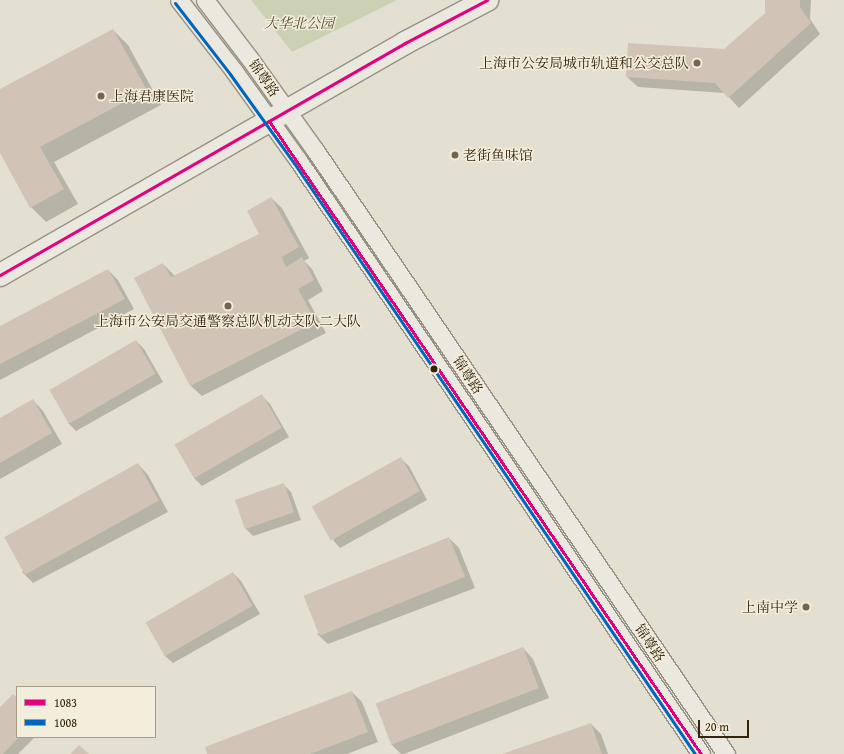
<!DOCTYPE html>
<meta charset="utf-8">
<style>
body{margin:0}
#map{position:relative;width:844px;height:754px;overflow:hidden;background:#e4e0d1;font-family:"Gentium Book Plus","Noto Serif SC",serif}
div>[style]{position:absolute}
.green>*{inset:0;background:#cbd1b2}
.shadow>*{inset:0;background:#0003}
.building>*{inset:0;background:#d1c4b6;transform-origin:0 0}
.roads{filter:drop-shadow(1px 0 #969185) drop-shadow(-1px 0 #969185) drop-shadow(0 1px #969185) drop-shadow(0 -1px #969185)}
.street>*{height:17px;margin:-8.5px;padding:0 8.5px;transform-origin:8.5px;border-radius:8.5px;background:#ebe8e0}
.secondary>*{height:22px;margin:-11px;padding:0 11px;transform-origin:11px;border-radius:11px;background:#ebe8e0}
.bus-1>*{height:3px;margin:-1.5px;padding:0 1.5px;transform-origin:1.5px;border-radius:1.5px;background:#e5007d}
.bus-2>*{height:3px;margin:-1.5px;padding:0 1.5px;transform-origin:1.5px;border-radius:1.5px;background:#0065bd}
.dots>*{width:11px;height:11px;translate:-50% -50%;box-sizing:border-box;border:2px solid #f3eddc;border-radius:50%}
span{translate:-50% -50%;white-space:nowrap;text-align:center;line-height:1.15;-webkit-text-stroke:3px #f3eddc;paint-order:stroke}
.park-label{font-size:14px;color:#554c2e;font-style:italic}
.poi-label{font-size:14px;color:#35240b}
.right{translate:-100% -50%;text-align:right}
.left{translate:0 -50%;text-align:left}
.street-label{font-size:14px;color:#35240b}
.legend{position:absolute;left:16px;top:686px;width:140px;height:52px;box-sizing:border-box;background:#f3eddc;border:1px solid #a79d88;margin:0;padding:5px 7px;list-style:none;font-size:12px;color:#35240b}
.legend li{display:flex;align-items:center;gap:8px;height:20px}
.legend b{width:20px;border:1px solid #a79d88}
.scale{position:absolute;left:698px;top:720px;width:51px;height:18px;box-sizing:border-box;border:2px solid #35240b;border-top:0;padding-left:5px;font-size:12px;line-height:14px;white-space:nowrap;color:#35240b;-webkit-text-stroke:3px #f3eddc;paint-order:stroke}
</style>
<div id="map">
<div class="green">
<div style="clip-path:polygon(251px 0,397px 0,292px 52px)"></div>
</div>
<div class="shadow">
<div style="clip-path:polygon(766px 0,811px 0,810px 19px,820px 34px,739px 108px,725px 93px,638px 87px,627px 77px,724px 50px,766px 14px)"></div>
<div style="clip-path:polygon(113px 30px,128px 45px,161px 105px,54px 162px,78px 204px,46px 222px,31px 207px,0 150px,0 90px)"></div>
<div style="clip-path:polygon(271px 198px,282px 208px,309px 258px,304px 261px,312px 269px,323px 291px,308px 300px,326px 333px,202px 396px,191px 386px,136px 279px,163px 264px,175px 276px,260px 235px)"></div>
<div style="clip-path:polygon(108px 270px,118px 280px,134px 309px,0 380px,0 327px)"></div>
<div style="clip-path:polygon(136px 341px,144px 349px,163px 382px,76px 431px,68px 423px)"></div>
<div style="clip-path:polygon(262px 396px,270px 404px,289px 437px,202px 486px,194px 478px,176px 445px)"></div>
<div style="clip-path:polygon(33px 400px,43px 411px,62px 444px,0 479px,0 419px)"></div>
<div style="clip-path:polygon(401px 459px,409px 466px,427px 500px,340px 548px,333px 540px)"></div>
<div style="clip-path:polygon(138px 464px,148px 475px,168px 512px,33px 583px,22px 572px)"></div>
<div style="clip-path:polygon(283px 484px,291px 492px,301px 520px,253px 536px,245px 528px)"></div>
<div style="clip-path:polygon(449px 538px,459px 548px,475px 588px,328px 644px,317px 634px)"></div>
<div style="clip-path:polygon(233px 573px,241px 581px,260px 614px,173px 663px,165px 656px,147px 623px)"></div>
<div style="clip-path:polygon(523px 648px,533px 659px,549px 698px,404px 754px,401px 754px,391px 744px)"></div>
<div style="clip-path:polygon(352px 692px,362px 702px,378px 742px,347px 754px,208px 754px)"></div>
<div style="clip-path:polygon(17px 698px,17px 737px,35px 737px,18px 754px,0 754px,0 708px)"></div>
<div style="clip-path:polygon(591px 724px,601px 734px,608px 754px,504px 754px)"></div>
</div>
<div class="building">
<div style="clip-path:polygon(765px 0,800px 0,800px 7px,811px 23px,728px 98px,715px 83px,626px 77px,628px 43px,724px 49px,765px 13px)"></div>
<div style="clip-path:polygon(113px 29px,147px 90px,40px 147px,64px 189px,30px 208px,0 153px,0 89px)"></div>
<div style="clip-path:polygon(271px 197px,299px 247px,282px 257px,286px 267px,302px 257px,314px 280px,298px 289px,316px 322px,190px 386px,134px 278px,163px 263px,171px 277px,259px 234px,247px 211px)"></div>
<div style="clip-path:polygon(108px 269px,125px 299px,0 364px,0 326px)"></div>
<div style="left:136px;top:340px;width:39px;height:100px;rotate:60deg"></div>
<div style="left:262px;top:394px;width:39px;height:101px;rotate:60deg"></div>
<div style="clip-path:polygon(33px 399px,52px 433px,0 463px,0 418px)"></div>
<div style="left:401px;top:457px;width:39px;height:102px;rotate:61deg"></div>
<div style="left:138px;top:463px;width:43px;height:153px;rotate:61deg"></div>
<div style="left:284px;top:483px;width:31px;height:52px;rotate:71deg"></div>
<div style="left:449px;top:537px;width:43px;height:157px;rotate:68deg"></div>
<div style="left:233px;top:572px;width:39px;height:101px;rotate:60deg"></div>
<div style="left:523px;top:647px;width:44px;height:158px;rotate:69deg"></div>
<div style="clip-path:polygon(352px 691px,368px 732px,310px 754px,207px 754px,205px 747px)"></div>
<div style="clip-path:polygon(13px 694px,17px 697px,17px 737px,19px 737px,3px 754px,0 754px,0 707px)"></div>
<div style="clip-path:polygon(591px 723px,602px 754px,502px 754px)"></div>
<div style="clip-path:polygon(79px 745px,89px 754px,70px 754px)"></div>
</div>
<div class="roads">
<div class="street">
<div style="left:179px;top:0;width:90px;rotate:52.2deg"></div>
<div style="left:234px;top:71px;width:110px;rotate:54.3deg"></div>
<div style="left:298px;top:160px;width:718px;rotate:55.85deg"></div>
<div style="left:205px;top:0;width:74px;rotate:52.7deg"></div>
<div style="left:250px;top:59px;width:112px;rotate:54.5deg"></div>
<div style="left:315px;top:150px;width:731px;rotate:55.77deg"></div>
</div>
<div class="secondary">
<div style="left:0;top:275px;width:467px;rotate:-29.8deg"></div>
<div style="left:405px;top:43px;width:93px;rotate:-27.7deg"></div>
</div>
</div>
<div class="bus-1">
<div style="left:269px;top:121px;width:766px;rotate:55.69deg"></div>
<div style="left:0;top:275px;width:467px;rotate:-29.8deg"></div>
<div style="left:405px;top:43px;width:93px;rotate:-27.7deg"></div>
</div>
<div class="bus-2">
<div style="left:175px;top:3px;width:90px;rotate:52.2deg"></div>
<div style="left:230px;top:74px;width:110px;rotate:54.3deg"></div>
<div style="left:294px;top:163px;width:714px;rotate:55.84deg"></div>
</div>
<div class="dots">
<div style="left:697px;top:63px;background:#726650"></div>
<div style="left:101px;top:96px;background:#726650"></div>
<div style="left:455px;top:155px;background:#726650"></div>
<div style="left:228px;top:306px;background:#726650"></div>
<div style="left:434px;top:369px;background:#35240b"></div>
<div style="left:806px;top:607px;background:#726650"></div>
</div>
<div class="park-label">
<span style="left:299px;top:23px">大华北公园</span>
</div>
<div class="poi-label">
<span class="right" style="left:689px;top:63px">上海市公安局城市轨道和公交总队</span>
<span class="left" style="left:110px;top:96px">上海君康医院</span>
<span class="left" style="left:463px;top:155px">老街鱼味馆</span>
<span style="left:228px;top:321px">上海市公安局交通警察总队机动支队二大队</span>
<span class="right" style="left:798px;top:607px">上南中学</span>
</div>
<div class="street-label">
<span style="left:264px;top:78px;rotate:55deg">锦尊路</span>
<span style="left:468px;top:375px;rotate:56deg">锦尊路</span>
<span style="left:650px;top:643px;rotate:56deg">锦尊路</span>
</div>
<ul class="legend">
<li><b style="height:5px;background:#e5007d"></b>1083</li>
<li><b style="height:5px;background:#0065bd"></b>1008</li>
</ul>
<div class="scale">20 m</div>
</div>
